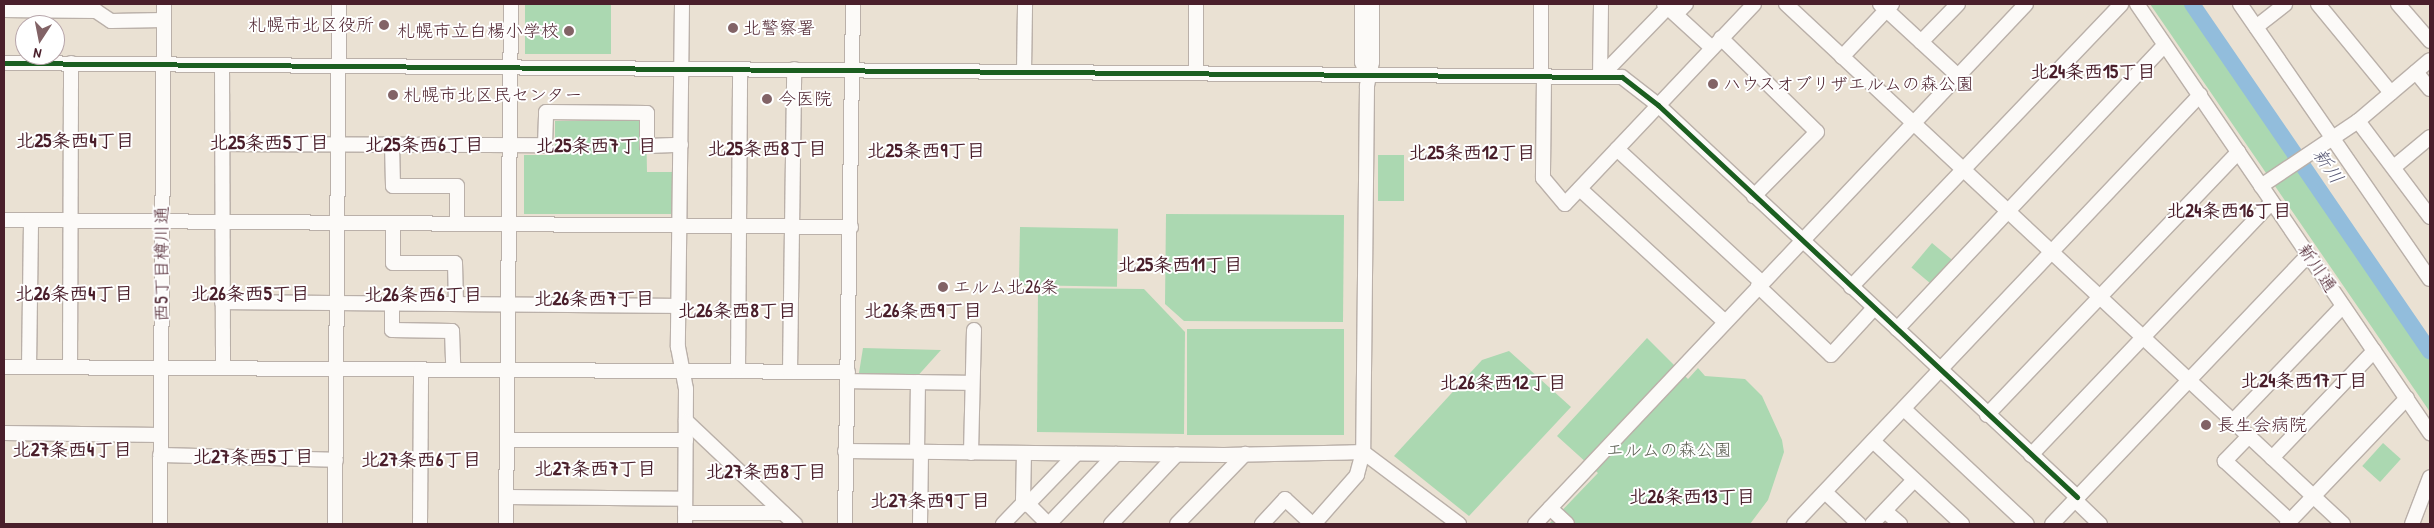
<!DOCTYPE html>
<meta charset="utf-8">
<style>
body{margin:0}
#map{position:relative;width:2434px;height:528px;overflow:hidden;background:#eae1d3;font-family:"Patrick Hand","Klee One",sans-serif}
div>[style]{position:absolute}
.green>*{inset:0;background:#abd8b1;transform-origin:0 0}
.river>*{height:16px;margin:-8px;padding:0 8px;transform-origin:8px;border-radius:8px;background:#92bddc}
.roads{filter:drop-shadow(1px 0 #bab0a9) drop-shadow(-1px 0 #bab0a9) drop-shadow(0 1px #bab0a9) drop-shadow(0 -1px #bab0a9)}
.minor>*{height:14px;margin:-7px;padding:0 7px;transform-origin:7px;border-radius:7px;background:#fcfaf8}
.cycleway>*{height:5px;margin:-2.5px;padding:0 2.5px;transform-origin:2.5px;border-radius:2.5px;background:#1b5e20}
.dots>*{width:14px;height:14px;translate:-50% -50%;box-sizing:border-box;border:2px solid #fff;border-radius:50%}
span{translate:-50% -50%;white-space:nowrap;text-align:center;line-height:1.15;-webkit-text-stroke:4px #fff;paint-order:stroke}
.poi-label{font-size:18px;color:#4a1f2b}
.right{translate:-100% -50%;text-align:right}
.left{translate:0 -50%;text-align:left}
.street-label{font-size:18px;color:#4a1f2b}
.park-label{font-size:18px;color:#5a5d50}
.neighbourhood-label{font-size:19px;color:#4a1f2b;font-weight:700}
.water-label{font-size:19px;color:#585873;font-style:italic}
.frame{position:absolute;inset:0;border:5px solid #4a1f2b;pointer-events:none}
.north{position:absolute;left:15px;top:15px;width:50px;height:50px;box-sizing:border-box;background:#fff;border:1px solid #b7a5aa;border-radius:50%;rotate:191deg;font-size:14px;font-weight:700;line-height:20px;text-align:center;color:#4a1f2b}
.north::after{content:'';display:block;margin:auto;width:18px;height:22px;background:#826366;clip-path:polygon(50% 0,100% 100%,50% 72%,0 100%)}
</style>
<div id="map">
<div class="green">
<div style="left:525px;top:4px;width:86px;height:50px"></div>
<div style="clip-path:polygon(2150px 4px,2187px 4px,2236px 75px,2430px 360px,2430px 412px)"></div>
<div style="clip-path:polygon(555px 121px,646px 121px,647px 172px,673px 172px,673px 214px,524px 214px,524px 155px,555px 155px)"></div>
<div style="left:1378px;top:155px;width:26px;height:46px"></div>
<div style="clip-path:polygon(1166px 214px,1344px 215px,1343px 322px,1184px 321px,1165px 304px)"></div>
<div style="left:1020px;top:227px;width:98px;height:58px;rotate:1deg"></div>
<div style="left:1932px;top:243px;width:30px;height:32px;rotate:40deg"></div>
<div style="clip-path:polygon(1038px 288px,1144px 289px,1185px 332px,1184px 434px,1037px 432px)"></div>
<div style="left:1187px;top:329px;width:157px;height:106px"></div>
<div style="clip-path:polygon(1647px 338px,1688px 379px,1698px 368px,1705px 376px,1745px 379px,1762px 396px,1782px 440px,1784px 452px,1768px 500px,1750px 524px,1549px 524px,1598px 473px,1557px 436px)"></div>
<div style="clip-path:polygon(863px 348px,941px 350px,914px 380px,858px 379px)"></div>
<div style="clip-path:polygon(1509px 351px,1571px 407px,1469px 516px,1394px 456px,1482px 360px)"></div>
<div style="left:2383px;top:443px;width:24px;height:31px;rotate:42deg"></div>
</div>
<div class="river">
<div style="left:2192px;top:4px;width:421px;rotate:55.6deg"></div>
</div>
<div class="roads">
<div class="minor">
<div style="left:682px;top:4px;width:343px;rotate:90.7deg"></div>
<div style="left:678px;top:347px;width:43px;rotate:79.2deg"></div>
<div style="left:686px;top:389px;width:135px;rotate:90.4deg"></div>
<div style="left:1362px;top:4px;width:58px;rotate:90deg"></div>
<div style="left:1362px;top:62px;width:14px;rotate:69deg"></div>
<div style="left:1372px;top:4px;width:58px;rotate:90deg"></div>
<div style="left:1372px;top:62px;width:25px;rotate:102deg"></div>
<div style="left:1367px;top:86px;width:366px;rotate:90.6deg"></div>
<div style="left:1363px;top:452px;width:120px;rotate:36.9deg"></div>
<div style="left:1664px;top:4px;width:65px;rotate:42.5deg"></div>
<div style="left:1786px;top:4px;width:762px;rotate:43.03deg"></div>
<div style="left:1880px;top:4px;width:105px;rotate:42.7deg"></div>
<div style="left:2137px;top:4px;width:520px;rotate:55.67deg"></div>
<div style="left:2240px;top:4px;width:334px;rotate:55.4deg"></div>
<div style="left:2318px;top:4px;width:115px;rotate:50.6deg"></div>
<div style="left:2398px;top:4px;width:49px;rotate:49.1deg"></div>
<div style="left:4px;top:10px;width:92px;rotate:0.6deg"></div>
<div style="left:96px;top:11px;width:18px;rotate:34deg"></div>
<div style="left:111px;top:21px;width:53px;rotate:-1.1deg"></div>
<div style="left:1676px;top:14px;width:14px;rotate:-45deg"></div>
<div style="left:2256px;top:27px;width:37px;rotate:-38deg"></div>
<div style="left:1721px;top:38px;width:134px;rotate:44.4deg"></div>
<div style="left:1817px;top:132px;width:90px;rotate:134.5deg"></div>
<div style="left:1921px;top:42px;width:53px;rotate:-45.8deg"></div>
<div style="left:1842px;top:57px;width:73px;rotate:-46.7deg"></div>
<div style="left:4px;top:63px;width:1618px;rotate:0.5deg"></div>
<div style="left:1622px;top:77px;width:46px;rotate:37.9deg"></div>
<div style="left:1658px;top:105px;width:574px;rotate:43.09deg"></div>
<div style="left:222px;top:65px;width:302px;rotate:89.8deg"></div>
<div style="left:1024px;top:71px;width:67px;rotate:-89.1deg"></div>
<div style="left:2416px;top:72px;width:22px;rotate:51deg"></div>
<div style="left:1196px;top:73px;width:69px;rotate:-90deg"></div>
<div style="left:1541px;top:77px;width:73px;rotate:-90deg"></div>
<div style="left:1544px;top:77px;width:101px;rotate:90.6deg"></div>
<div style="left:1543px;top:178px;width:34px;rotate:50deg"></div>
<div style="left:1565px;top:204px;width:275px;rotate:-46.6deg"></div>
<div style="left:1600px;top:77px;width:98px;rotate:-45.8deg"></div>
<div style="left:1600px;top:77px;width:73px;rotate:-89.2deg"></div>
<div style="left:2358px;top:121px;width:120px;rotate:53.1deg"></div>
<div style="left:222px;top:144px;width:323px;rotate:0.2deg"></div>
<div style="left:545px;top:145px;width:33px;rotate:-88deg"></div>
<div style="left:546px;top:112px;width:101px;rotate:0.6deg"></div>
<div style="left:647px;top:113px;width:33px;rotate:90deg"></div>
<div style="left:647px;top:146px;width:34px;rotate:-2deg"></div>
<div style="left:392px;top:144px;width:42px;rotate:88.6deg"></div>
<div style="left:393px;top:186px;width:64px"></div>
<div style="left:457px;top:186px;width:38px;rotate:90deg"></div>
<div style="left:1617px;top:149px;width:196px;rotate:42.7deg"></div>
<div style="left:2394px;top:167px;width:47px;rotate:-39.8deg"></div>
<div style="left:2261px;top:186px;width:117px;rotate:-33.8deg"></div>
<div style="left:2358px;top:121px;width:94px;rotate:-40.3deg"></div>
<div style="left:1580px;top:189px;width:195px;rotate:42.5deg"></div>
<div style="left:4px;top:220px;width:847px;rotate:0.47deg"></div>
<div style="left:393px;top:223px;width:40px;rotate:90deg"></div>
<div style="left:393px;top:263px;width:62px"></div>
<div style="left:455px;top:263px;width:41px;rotate:88.6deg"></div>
<div style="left:1758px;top:286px;width:100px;rotate:43.4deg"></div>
<div style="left:1831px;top:355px;width:64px;rotate:-47.5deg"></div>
<div style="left:1851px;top:287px;width:391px;rotate:-46.3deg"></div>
<div style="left:222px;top:302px;width:457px;rotate:0.5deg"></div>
<div style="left:392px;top:304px;width:26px;rotate:90deg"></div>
<div style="left:392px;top:330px;width:60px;rotate:1deg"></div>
<div style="left:452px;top:331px;width:38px;rotate:88deg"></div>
<div style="left:1897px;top:329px;width:390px;rotate:-46.7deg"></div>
<div style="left:4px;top:367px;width:844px;rotate:0.34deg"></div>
<div style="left:29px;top:367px;width:147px;rotate:-89.2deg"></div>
<div style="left:70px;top:367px;width:304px;rotate:-89.8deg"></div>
<div style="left:738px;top:371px;width:302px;rotate:-89.6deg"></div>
<div style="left:790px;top:372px;width:303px;rotate:-89.2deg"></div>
<div style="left:847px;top:381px;width:125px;rotate:0.9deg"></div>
<div style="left:1904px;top:409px;width:168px;rotate:43.1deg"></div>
<div style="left:1987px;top:415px;width:364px;rotate:-46.3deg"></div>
<div style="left:686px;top:421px;width:150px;rotate:43.4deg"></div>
<div style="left:2233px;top:421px;width:159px;rotate:-46.3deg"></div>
<div style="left:4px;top:433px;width:157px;rotate:0.7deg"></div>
<div style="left:2249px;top:436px;width:35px;rotate:134deg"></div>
<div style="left:2225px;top:461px;width:88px;rotate:42.7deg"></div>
<div style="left:507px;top:440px;width:179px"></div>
<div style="left:1873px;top:441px;width:122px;rotate:43deg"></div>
<div style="left:845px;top:451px;width:379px;rotate:0.6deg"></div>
<div style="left:1224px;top:455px;width:139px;rotate:-1.2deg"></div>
<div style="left:1363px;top:452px;width:24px;rotate:105deg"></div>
<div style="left:1357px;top:475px;width:65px;rotate:131.3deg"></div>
<div style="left:917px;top:452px;width:70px;rotate:-89.2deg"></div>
<div style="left:971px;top:453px;width:123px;rotate:-88.6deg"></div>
<div style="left:1024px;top:453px;width:46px;rotate:91.2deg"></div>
<div style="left:1023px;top:499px;width:35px;rotate:45deg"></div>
<div style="left:160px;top:455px;width:176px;rotate:1.6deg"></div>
<div style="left:2031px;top:455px;width:349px;rotate:-46.4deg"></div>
<div style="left:2272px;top:458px;width:148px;rotate:-46.4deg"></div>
<div style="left:1825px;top:492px;width:47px;rotate:43.3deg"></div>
<div style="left:507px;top:497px;width:178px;rotate:0.6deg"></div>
<div style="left:2075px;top:500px;width:35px;rotate:44deg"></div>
<div style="left:1027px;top:505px;width:71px;rotate:-46.1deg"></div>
<div style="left:1550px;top:508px;width:23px;rotate:43deg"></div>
<div style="left:1885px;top:511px;width:20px;rotate:41deg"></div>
<div style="left:685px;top:513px;width:98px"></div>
<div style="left:160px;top:524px;width:520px;rotate:-89.56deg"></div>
<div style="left:335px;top:524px;width:520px;rotate:-89.56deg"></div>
<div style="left:420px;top:524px;width:155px;rotate:-89.6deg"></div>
<div style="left:506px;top:524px;width:520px;rotate:-89.45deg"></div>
<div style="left:845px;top:524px;width:520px;rotate:-89.12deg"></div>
<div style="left:920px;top:524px;width:72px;rotate:-89.2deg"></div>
<div style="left:1003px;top:524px;width:30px;rotate:-46deg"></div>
<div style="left:1049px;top:524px;width:97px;rotate:-46.3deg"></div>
<div style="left:1111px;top:524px;width:96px;rotate:-46.7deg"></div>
<div style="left:1177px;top:524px;width:98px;rotate:-45.8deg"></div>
<div style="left:1262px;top:524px;width:34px;rotate:-47deg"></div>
<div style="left:1285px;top:499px;width:37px;rotate:43deg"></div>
<div style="left:1535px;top:524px;width:715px;rotate:-46.64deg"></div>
<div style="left:1794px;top:524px;width:591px;rotate:-46.58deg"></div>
<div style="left:1872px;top:524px;width:61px;rotate:-46.3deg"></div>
<div style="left:2052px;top:524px;width:371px;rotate:-46.4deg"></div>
<div style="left:2287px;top:524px;width:174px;rotate:-46.4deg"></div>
<div style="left:2412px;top:524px;width:50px;rotate:-69deg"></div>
</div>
</div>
<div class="cycleway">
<div style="left:4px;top:63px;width:1618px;rotate:0.5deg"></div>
<div style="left:1622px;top:77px;width:46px;rotate:37.9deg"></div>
<div style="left:1658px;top:105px;width:574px;rotate:43.09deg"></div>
</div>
<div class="dots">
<div style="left:384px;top:25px;background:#826366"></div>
<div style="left:733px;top:28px;background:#826366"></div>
<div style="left:569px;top:31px;background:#826366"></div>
<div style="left:1713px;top:84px;background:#826366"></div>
<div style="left:393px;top:95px;background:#826366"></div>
<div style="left:767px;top:99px;background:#826366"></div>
<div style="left:943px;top:287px;background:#826366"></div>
<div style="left:2206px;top:425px;background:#826366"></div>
</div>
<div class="poi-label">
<span class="right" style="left:374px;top:25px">札幌市北区役所</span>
<span class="left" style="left:743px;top:28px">北警察署</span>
<span class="right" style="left:559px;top:31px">札幌市立白楊小学校</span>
<span class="left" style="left:1723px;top:84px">ハウスオブリザエルムの森公園</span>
<span class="left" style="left:403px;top:95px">札幌市北区民センター</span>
<span class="left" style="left:778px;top:99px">今医院</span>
<span class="left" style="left:953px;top:287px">エルム北26条</span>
<span class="left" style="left:2217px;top:425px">長生会病院</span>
</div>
<div class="street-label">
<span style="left:162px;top:264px;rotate:-90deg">西5丁目樽川通</span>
<span style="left:2317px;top:268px;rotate:56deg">新川通</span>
</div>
<div class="park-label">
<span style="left:1669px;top:450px">エルムの森公園</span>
</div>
<div class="neighbourhood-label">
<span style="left:2093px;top:72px">北24条西15丁目</span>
<span style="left:75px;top:141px">北25条西4丁目</span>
<span style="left:269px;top:143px">北25条西5丁目</span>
<span style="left:424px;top:145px">北25条西6丁目</span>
<span style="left:596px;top:146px">北25条西7丁目</span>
<span style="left:767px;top:149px">北25条西8丁目</span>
<span style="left:926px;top:151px">北25条西9丁目</span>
<span style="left:1472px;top:153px">北25条西12丁目</span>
<span style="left:2229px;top:211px">北24条西16丁目</span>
<span style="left:1180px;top:265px">北25条西11丁目</span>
<span style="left:74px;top:294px">北26条西4丁目</span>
<span style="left:250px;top:294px">北26条西5丁目</span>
<span style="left:423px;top:295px">北26条西6丁目</span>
<span style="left:594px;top:299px">北26条西7丁目</span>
<span style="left:737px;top:311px">北26条西8丁目</span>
<span style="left:923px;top:311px">北26条西9丁目</span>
<span style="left:2304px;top:381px">北24条西17丁目</span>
<span style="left:1503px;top:383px">北26条西12丁目</span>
<span style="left:72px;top:450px">北27条西4丁目</span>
<span style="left:253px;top:457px">北27条西5丁目</span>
<span style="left:421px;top:460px">北27条西6丁目</span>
<span style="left:595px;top:469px">北27条西7丁目</span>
<span style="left:766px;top:472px">北27条西8丁目</span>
<span style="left:1692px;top:497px">北26条西13丁目</span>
<span style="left:930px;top:501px">北27条西9丁目</span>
</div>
<div class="water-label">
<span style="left:2328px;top:166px;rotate:56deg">新川</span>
</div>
<div class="frame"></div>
<div class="north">N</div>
</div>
